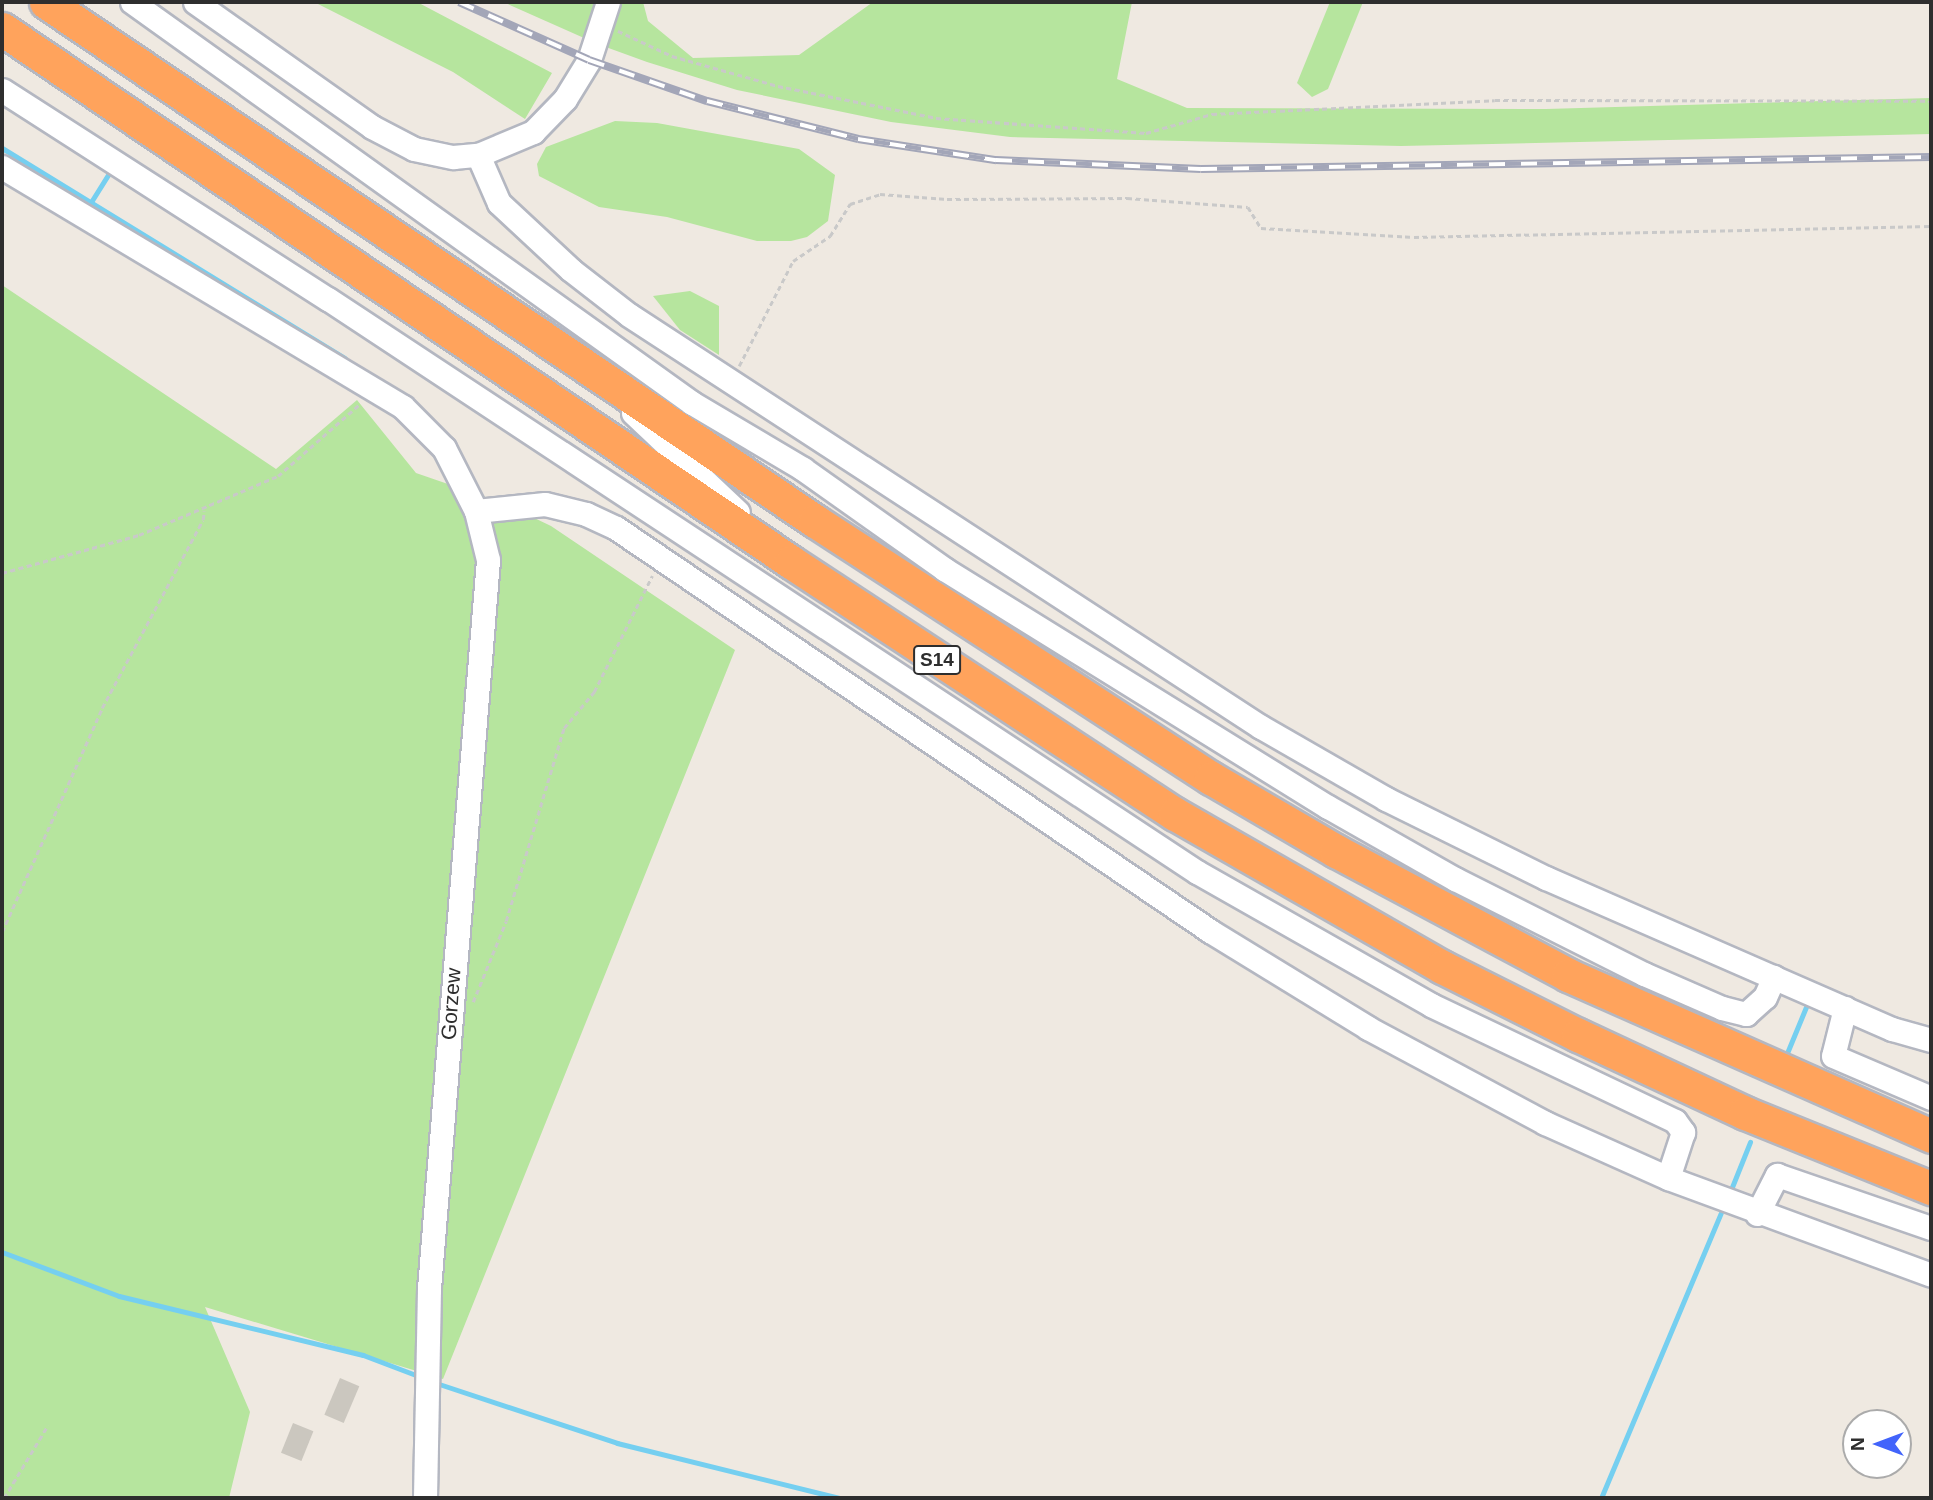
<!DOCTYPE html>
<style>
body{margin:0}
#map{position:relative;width:1933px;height:1500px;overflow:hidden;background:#efe9e1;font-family:Helvetica,sans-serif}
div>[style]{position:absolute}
.green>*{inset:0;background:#b6e59e}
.stream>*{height:5px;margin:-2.5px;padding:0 2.5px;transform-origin:2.5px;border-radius:2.5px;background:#75cff0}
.building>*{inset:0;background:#cbc7bf;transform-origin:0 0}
.path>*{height:2.5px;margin-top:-1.25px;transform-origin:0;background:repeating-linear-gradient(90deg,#c9c9c9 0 5px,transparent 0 8.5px)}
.roads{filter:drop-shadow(2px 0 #b4b7c1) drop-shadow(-2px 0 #b4b7c1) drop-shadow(0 2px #b4b7c1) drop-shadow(0 -2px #b4b7c1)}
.minor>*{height:23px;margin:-11.5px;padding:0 11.5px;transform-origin:11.5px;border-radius:11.5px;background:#fff}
.highway>*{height:33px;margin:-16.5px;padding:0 16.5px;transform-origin:16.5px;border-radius:16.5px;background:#ffa35c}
.rail>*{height:8px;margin-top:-4px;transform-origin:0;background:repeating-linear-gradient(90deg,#fff 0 16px,#a3a6b8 0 32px);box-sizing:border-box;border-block:2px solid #a3a6b8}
span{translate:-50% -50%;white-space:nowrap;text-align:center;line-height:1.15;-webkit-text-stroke:5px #fff;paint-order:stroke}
.shield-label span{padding:2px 5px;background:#fff;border:2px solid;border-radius:5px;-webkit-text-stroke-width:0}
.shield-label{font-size:19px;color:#2e2e2e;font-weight:700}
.street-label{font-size:21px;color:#2e2e2e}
.frame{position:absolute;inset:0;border:4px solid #2e2e2e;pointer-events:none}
.north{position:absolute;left:1842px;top:1409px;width:70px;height:70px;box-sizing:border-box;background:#fff;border:2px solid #ababab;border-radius:50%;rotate:270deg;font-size:19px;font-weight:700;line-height:28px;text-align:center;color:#2e2e2e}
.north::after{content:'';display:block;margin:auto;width:24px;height:32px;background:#4264fb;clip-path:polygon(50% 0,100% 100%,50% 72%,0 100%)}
</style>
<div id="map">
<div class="green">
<div style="clip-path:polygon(314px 2px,417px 2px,552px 73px,525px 119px,453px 72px)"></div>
<div style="clip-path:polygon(503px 2px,600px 2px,584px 38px)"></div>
<div style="clip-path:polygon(615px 2px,643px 2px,648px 21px,693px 58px,799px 55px,873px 2px,1132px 2px,1117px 79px,1187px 108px,1546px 109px,1931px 98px,1931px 134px,1401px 146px,1010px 137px,891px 122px,737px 90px,647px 62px,603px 46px)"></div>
<div style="clip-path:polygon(1330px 2px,1363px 2px,1328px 89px,1312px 97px,1297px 83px)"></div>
<div style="clip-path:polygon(615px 121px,657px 123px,799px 149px,835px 175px,828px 221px,807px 237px,791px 241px,757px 241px,667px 217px,599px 207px,539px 176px,537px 164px,546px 147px)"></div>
<div style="clip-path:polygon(2px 285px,276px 469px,357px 400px,416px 473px,503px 503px,551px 526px,735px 650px,443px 1379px,205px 1307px,250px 1412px,229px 1498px,2px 1498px)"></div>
<div style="clip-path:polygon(690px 291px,719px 306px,719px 355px,680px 330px,653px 296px)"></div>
</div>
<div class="stream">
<div style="left:2px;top:148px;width:402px;rotate:31.5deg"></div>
<div style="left:91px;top:202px;width:40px;rotate:-58deg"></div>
<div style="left:1787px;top:1053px;width:50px;rotate:-67.6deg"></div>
<div style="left:1730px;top:1192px;width:54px;rotate:-68.2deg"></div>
<div style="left:2px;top:1252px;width:125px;rotate:20.6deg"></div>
<div style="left:119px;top:1296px;width:251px;rotate:13.6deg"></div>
<div style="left:363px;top:1355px;width:62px;rotate:20.8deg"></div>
<div style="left:433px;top:1382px;width:194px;rotate:18.3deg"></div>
<div style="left:617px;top:1443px;width:230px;rotate:13.9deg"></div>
<div style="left:1601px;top:1498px;width:309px;rotate:-67.2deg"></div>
</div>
<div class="building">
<div style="left:340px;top:1378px;width:21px;height:40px;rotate:23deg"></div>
<div style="left:293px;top:1423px;width:22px;height:32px;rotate:22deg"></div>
</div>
<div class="path">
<div style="left:618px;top:31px;width:60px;rotate:24.8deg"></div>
<div style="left:672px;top:56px;width:110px;rotate:15.8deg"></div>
<div style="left:778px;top:86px;width:161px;rotate:11.4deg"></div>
<div style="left:936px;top:118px;width:211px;rotate:4.1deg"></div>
<div style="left:1146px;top:133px;width:69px;rotate:-16.1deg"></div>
<div style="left:1212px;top:114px;width:283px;rotate:-2.8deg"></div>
<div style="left:1495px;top:100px;width:436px;rotate:0.1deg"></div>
<div style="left:739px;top:366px;width:118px;rotate:-62.8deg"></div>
<div style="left:793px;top:261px;width:45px;rotate:-34deg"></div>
<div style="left:830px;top:236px;width:38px;rotate:-58deg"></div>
<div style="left:850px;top:204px;width:32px;rotate:-18deg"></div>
<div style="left:880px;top:194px;width:67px;rotate:4.3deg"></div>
<div style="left:947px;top:199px;width:180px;rotate:-0.3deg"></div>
<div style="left:1127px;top:198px;width:121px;rotate:4.3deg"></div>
<div style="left:1248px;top:207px;width:25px;rotate:58deg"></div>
<div style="left:1261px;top:228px;width:153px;rotate:3.4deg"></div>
<div style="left:1414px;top:237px;width:517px;rotate:-1.22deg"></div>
<div style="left:2px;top:573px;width:142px;rotate:-15.5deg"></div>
<div style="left:139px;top:535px;width:151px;rotate:-23deg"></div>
<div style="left:278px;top:476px;width:109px;rotate:-41.3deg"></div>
<div style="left:2px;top:932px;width:245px;rotate:-65.9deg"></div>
<div style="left:102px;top:708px;width:213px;rotate:-61.8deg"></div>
<div style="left:203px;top:520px;width:9px;rotate:-84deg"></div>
<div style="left:473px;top:1002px;width:87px;rotate:-67.8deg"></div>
<div style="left:506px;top:921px;width:202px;rotate:-73.3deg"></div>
<div style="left:564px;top:728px;width:47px;rotate:-50.2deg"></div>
<div style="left:594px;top:692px;width:130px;rotate:-63.4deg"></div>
<div style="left:4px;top:1498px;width:85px;rotate:-58.9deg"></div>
</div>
<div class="roads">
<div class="minor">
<div style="left:132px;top:2px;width:689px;rotate:35.61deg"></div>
<div style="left:692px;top:403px;width:129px;rotate:30.7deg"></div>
<div style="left:803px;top:469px;width:173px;rotate:35.3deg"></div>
<div style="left:944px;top:569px;width:452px;rotate:31.8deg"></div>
<div style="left:1328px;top:807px;width:146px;rotate:29.6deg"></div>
<div style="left:1455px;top:879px;width:212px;rotate:26.7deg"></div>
<div style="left:1644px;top:974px;width:85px;rotate:23.6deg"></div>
<div style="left:1722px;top:1008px;width:25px;rotate:14deg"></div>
<div style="left:1746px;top:1014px;width:25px;rotate:-42deg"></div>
<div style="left:1765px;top:997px;width:22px;rotate:-66deg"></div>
<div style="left:195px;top:2px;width:217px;rotate:35.2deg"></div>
<div style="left:372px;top:127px;width:47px;rotate:27.6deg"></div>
<div style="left:414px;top:149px;width:40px;rotate:12deg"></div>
<div style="left:453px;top:157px;width:25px;rotate:-5deg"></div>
<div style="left:478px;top:155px;width:60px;rotate:-22.7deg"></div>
<div style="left:533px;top:132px;width:46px;rotate:-45.9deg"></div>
<div style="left:565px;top:99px;width:46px;rotate:-58.4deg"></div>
<div style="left:589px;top:60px;width:61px;rotate:-71.9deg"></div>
<div style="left:2px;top:90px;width:387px;rotate:32.7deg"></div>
<div style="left:328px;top:299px;width:1041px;rotate:33.4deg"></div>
<div style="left:1197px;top:872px;width:269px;rotate:29.6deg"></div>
<div style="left:1431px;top:1005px;width:270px;rotate:25.4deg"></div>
<div style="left:1675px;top:1121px;width:14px;rotate:54deg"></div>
<div style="left:1683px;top:1132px;width:48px;rotate:108.1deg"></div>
<div style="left:478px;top:155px;width:52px;rotate:66.4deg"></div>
<div style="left:499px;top:203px;width:98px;rotate:42.9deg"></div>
<div style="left:571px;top:270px;width:73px;rotate:37.8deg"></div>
<div style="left:629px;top:315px;width:754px;rotate:33.1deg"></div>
<div style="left:1261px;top:727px;width:144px;rotate:29.9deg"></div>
<div style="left:1386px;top:799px;width:178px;rotate:26.3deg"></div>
<div style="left:1546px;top:878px;width:378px;rotate:23.6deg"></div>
<div style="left:1892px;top:1029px;width:41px;rotate:15.8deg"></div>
<div style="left:2px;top:167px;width:467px;rotate:30.9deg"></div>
<div style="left:403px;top:407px;width:58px;rotate:45deg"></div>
<div style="left:444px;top:448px;width:71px;rotate:63.1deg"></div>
<div style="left:476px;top:511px;width:50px;rotate:76.2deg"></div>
<div style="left:488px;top:560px;width:731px;rotate:94.63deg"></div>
<div style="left:429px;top:1289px;width:209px;rotate:91.1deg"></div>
<div style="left:633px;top:413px;width:144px;rotate:43.3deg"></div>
<div style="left:476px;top:511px;width:69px;rotate:-5.8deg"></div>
<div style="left:545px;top:504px;width:42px;rotate:13.7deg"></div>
<div style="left:586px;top:514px;width:33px;rotate:25deg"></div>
<div style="left:616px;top:528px;width:718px;rotate:34.15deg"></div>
<div style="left:1210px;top:931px;width:185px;rotate:31.5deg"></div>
<div style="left:1368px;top:1028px;width:201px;rotate:28.2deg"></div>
<div style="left:1545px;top:1123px;width:135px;rotate:24.1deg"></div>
<div style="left:1668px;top:1178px;width:280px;rotate:20.2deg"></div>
<div style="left:1845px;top:1008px;width:49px;rotate:104deg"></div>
<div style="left:1833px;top:1056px;width:107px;rotate:23.2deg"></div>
<div style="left:1757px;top:1214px;width:44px;rotate:-62.9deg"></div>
<div style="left:1777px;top:1175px;width:163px;rotate:19deg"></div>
</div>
<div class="highway">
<div style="left:46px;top:2px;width:928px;rotate:34.02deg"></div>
<div style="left:815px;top:521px;width:472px;rotate:33deg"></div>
<div style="left:1211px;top:778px;width:145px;rotate:30.3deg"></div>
<div style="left:1336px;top:851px;width:263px;rotate:28.1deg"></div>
<div style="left:1568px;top:975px;width:397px;rotate:23.9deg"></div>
<div style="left:2px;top:29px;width:952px;rotate:34.04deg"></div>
<div style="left:791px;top:562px;width:459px;rotate:33.3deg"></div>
<div style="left:1175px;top:814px;width:308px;rotate:29.8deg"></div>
<div style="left:1442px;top:967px;width:152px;rotate:26.6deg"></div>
<div style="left:1578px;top:1035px;width:184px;rotate:25deg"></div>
<div style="left:1745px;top:1113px;width:201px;rotate:22deg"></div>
</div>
</div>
<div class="rail">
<div style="left:459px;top:2px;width:142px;rotate:24deg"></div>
<div style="left:589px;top:60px;width:125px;rotate:19.2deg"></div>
<div style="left:707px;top:101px;width:156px;rotate:14.1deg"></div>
<div style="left:858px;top:139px;width:140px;rotate:8.7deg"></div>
<div style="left:996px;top:160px;width:205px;rotate:2.5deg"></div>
<div style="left:1201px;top:169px;width:730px;rotate:-0.94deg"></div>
</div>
<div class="shield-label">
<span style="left:937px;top:660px">S14</span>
</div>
<div class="street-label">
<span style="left:451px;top:1004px;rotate:-86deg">Gorzew</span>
</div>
<div class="frame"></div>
<div class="north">N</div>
</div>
